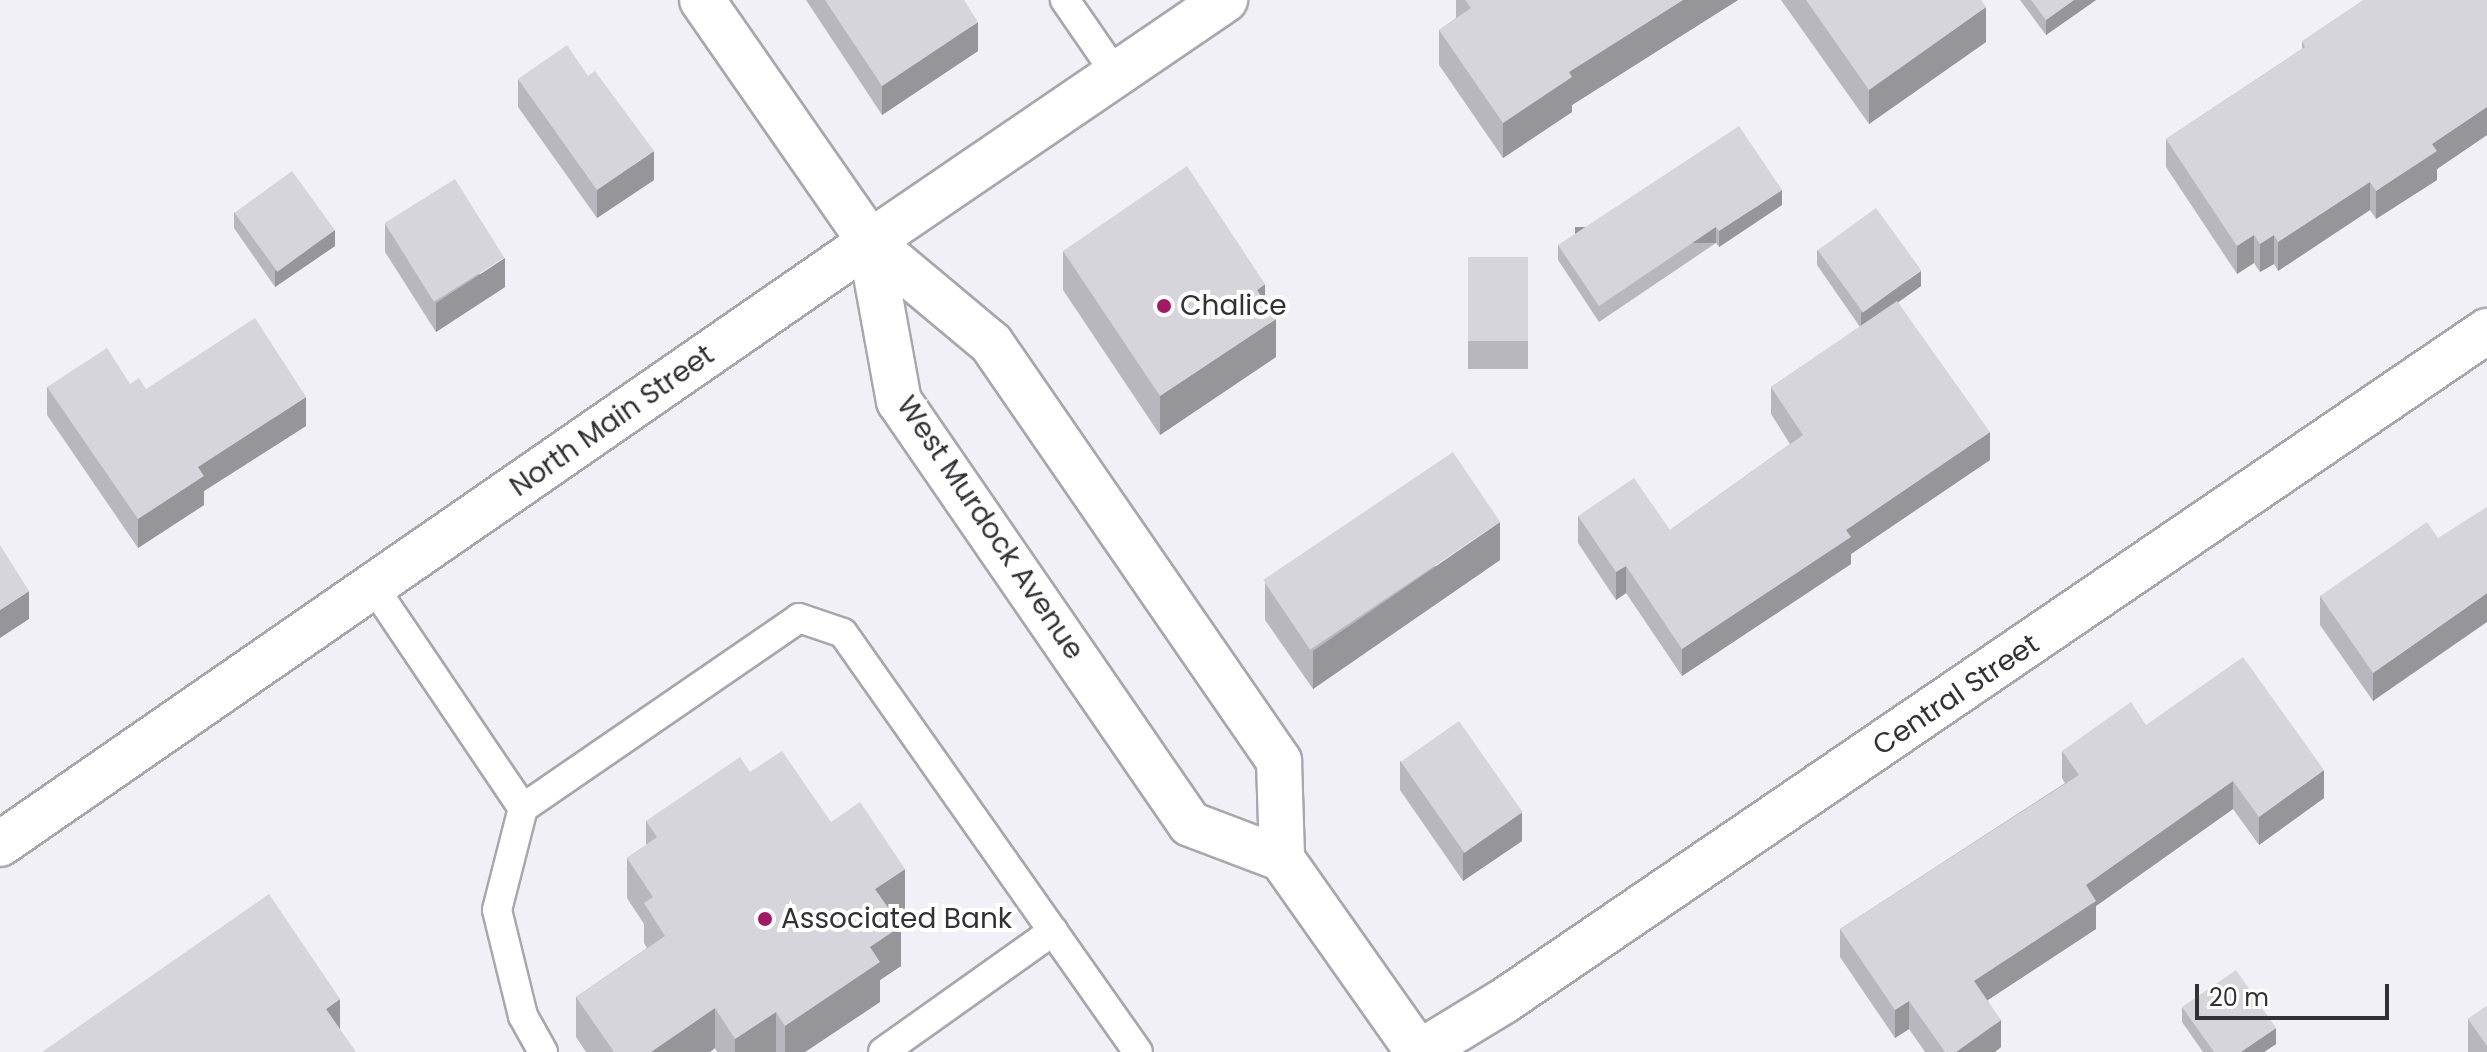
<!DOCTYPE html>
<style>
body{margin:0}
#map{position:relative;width:2487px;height:1052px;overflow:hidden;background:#f1f0f7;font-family:Poppins,sans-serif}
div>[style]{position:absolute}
.roads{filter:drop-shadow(2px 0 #a8a7ad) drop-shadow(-2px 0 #a8a7ad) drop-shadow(0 2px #a8a7ad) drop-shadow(0 -2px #a8a7ad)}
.service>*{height:28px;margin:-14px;padding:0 14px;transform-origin:14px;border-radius:14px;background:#fff}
.minor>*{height:44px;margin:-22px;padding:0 22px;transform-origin:22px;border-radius:22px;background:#fff}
.secondary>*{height:44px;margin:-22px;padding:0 22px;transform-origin:22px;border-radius:22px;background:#fff}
.wall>*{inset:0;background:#b8b7bd;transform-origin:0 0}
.shaded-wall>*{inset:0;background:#96959a;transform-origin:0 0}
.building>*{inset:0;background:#d6d5dc;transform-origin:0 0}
.dots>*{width:22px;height:22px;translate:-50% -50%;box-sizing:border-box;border:4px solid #fff;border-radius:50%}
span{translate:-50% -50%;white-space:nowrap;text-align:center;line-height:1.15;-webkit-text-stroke:8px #fff;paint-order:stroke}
.poi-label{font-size:28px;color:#323235}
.left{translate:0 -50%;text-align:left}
.street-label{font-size:28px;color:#323235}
.scale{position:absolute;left:2195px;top:984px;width:194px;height:36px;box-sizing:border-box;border:4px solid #323235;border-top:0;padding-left:10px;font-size:24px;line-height:28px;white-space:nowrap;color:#323235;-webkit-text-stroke:6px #fff;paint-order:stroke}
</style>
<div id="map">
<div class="roads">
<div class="service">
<div style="left:1065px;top:0;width:90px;rotate:55.4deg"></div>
<div style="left:373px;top:586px;width:268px;rotate:56deg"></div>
<div style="left:523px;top:808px;width:335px;rotate:-34.5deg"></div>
<div style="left:799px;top:618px;width:46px;rotate:18.8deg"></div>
<div style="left:843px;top:633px;width:512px;rotate:54.85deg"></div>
<div style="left:523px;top:808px;width:105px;rotate:104.3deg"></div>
<div style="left:497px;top:910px;width:109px;rotate:76.2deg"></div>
<div style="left:523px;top:1016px;width:41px;rotate:60.9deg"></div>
<div style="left:883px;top:1052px;width:209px;rotate:-35.4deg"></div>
</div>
<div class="minor">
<div style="left:0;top:844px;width:1058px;rotate:-34.68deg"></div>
<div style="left:1420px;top:1052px;width:98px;rotate:-31.3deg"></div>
<div style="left:1504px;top:1001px;width:1190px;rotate:-34.28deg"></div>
</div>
<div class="secondary">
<div style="left:702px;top:0;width:295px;rotate:55.2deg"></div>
<div style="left:870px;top:242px;width:158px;rotate:39.9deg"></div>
<div style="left:991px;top:343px;width:508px;rotate:55.43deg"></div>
<div style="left:1279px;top:761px;width:98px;rotate:88.2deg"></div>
<div style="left:870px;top:242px;width:162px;rotate:79.7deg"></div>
<div style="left:899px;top:401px;width:513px;rotate:55.47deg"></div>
<div style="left:1190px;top:824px;width:98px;rotate:20.8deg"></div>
<div style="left:1282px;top:859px;width:236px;rotate:54.8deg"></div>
<div style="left:870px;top:242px;width:430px;rotate:-34.3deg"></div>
</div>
</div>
<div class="wall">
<div style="clip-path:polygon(806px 0,964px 0,978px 51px,882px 115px)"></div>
<div style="clip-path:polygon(1456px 0,1738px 0,1572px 105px,1572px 112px,1503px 158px,1439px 65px,1439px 30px,1456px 18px)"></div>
<div style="clip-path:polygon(1781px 0,1981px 0,1986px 42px,1869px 124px)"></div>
<div style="clip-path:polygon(2020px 0,2096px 0,2046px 35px)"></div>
<div style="clip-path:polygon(2487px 0,2487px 135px,2437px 169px,2437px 180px,2376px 219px,2370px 210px,2278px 271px,2274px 264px,2260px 272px,2254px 263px,2237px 274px,2166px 167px,2166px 139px,2302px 49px,2302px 41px)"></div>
<div style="clip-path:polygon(518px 79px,654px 180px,597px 218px,518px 107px)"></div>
<div style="clip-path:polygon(1782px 205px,1719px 247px,1716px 243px,1599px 322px,1558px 260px,1558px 245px)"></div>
<div style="clip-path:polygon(234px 212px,335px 246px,275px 287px,234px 228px)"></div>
<div style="clip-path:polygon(385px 224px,505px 287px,436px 332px,385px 252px)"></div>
<div style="clip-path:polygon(1817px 250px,1921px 286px,1898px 302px,1990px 460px,1851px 554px,1851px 564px,1682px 676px,1626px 593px,1616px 600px,1578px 543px,1578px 516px,1670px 530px,1790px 444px,1771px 414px,1771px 387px,1860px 327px,1817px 265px)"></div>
<div style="clip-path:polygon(1063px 251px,1265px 302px,1276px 357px,1160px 435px,1063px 290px)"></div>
<div style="left:1528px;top:257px;width:112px;height:60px;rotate:90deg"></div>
<div style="clip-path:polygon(130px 384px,146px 389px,306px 426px,204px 491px,204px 505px,138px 548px,47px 415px,47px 387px)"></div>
<div style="clip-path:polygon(2438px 538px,2373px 701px,2320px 625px,2320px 596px)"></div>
<div style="clip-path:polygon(1500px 560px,1313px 689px,1265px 620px,1265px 582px)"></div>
<div style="clip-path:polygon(2146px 725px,2324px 798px,2259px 845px,2233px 809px,2096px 906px,2096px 929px,1988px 1000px,2001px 1047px,1995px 1052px,1925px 1052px,1909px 1029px,1895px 1038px,1840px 957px,1840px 929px,2065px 783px,2062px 778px,2062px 751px)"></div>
<div style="clip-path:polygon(1400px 761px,1522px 841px,1463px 881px,1400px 790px)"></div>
<div style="clip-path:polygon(750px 772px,831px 822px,905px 909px,894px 916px,901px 966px,880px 980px,880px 1002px,805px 1052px,717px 1052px,715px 1048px,710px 1052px,586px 1052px,576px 1037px,576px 997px,647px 948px,644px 943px,644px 924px,627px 898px,627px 858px,646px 845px,646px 821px)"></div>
<div style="clip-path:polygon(2487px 1006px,2487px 1052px,2468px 1052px,2468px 1019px)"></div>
<div style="clip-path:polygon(2182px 1007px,2276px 1044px,2264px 1052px,2203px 1052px,2182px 1022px)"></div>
</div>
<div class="shaded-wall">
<div style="clip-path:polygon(1683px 0,1738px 0,1572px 105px,1572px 112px,1503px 158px,1503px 123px,1569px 72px)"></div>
<div style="clip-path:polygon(2074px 0,2096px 0,2046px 35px,2046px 20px)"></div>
<div style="clip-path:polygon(1986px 7px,1986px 42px,1869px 124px,1869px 90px)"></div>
<div style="clip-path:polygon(978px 22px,978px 51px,882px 115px,882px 86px)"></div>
<div style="clip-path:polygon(2487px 107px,2487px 135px,2437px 169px,2437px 180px,2376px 219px,2376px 191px,2432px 144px)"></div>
<div style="clip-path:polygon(654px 151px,654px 180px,597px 218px,597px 190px)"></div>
<div style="clip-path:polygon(2370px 182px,2370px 210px,2278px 271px,2278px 242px)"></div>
<div style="clip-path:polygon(1782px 190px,1782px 205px,1719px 247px,1719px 231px)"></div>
<div style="left:1716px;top:227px;width:16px;height:141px;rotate:90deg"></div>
<div style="clip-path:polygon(335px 230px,335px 246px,275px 287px,275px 271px)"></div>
<div style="clip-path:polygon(2254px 235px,2254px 263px,2237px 274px,2237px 246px)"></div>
<div style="clip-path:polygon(2274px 235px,2274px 264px,2260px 272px,2260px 244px)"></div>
<div style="clip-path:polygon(505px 258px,505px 287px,436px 332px,436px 303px)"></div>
<div style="clip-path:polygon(1921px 271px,1921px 286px,1861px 329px,1861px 313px)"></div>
<div style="clip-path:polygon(1265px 284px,1265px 322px,1257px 290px)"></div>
<div style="clip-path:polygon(1276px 319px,1276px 357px,1160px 435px,1160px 396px)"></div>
<div style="clip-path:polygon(306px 397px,306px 426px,204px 491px,204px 505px,138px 548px,138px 519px,198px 467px)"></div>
<div style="clip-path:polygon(1990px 432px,1990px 460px,1851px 554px,1851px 564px,1682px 676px,1682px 649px,1846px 530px)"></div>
<div style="clip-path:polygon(1500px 522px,1500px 560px,1313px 689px,1313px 651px)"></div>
<div style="clip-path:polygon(1626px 566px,1626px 593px,1616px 600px,1616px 572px)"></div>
<div style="clip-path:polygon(29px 591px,29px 619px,0 638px,0 610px)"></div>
<div style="clip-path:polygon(2487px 593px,2487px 622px,2373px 701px,2373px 673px)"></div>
<div style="clip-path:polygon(2324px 770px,2324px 798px,2259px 845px,2259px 817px)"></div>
<div style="clip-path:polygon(2233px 781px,2233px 809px,2096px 906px,2096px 929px,1974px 1009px,1974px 981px,2086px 885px)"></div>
<div style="clip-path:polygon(1522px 812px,1522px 841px,1463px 881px,1463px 853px)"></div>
<div style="clip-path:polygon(905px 869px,905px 909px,875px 929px,875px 889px)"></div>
<div style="clip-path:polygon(901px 926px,901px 966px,880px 980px,880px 1002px,805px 1052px,785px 1052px,785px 1026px,870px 947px)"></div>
<div style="clip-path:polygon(340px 999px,340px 1044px,326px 1009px)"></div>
<div style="clip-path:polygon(1909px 1001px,1909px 1029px,1895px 1038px,1895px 1010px)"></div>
<div style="clip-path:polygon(715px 1008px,715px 1048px,710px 1052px,651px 1052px)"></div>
<div style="clip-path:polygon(776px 1012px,776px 1052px,735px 1052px,735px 1039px)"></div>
<div style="clip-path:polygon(2001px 1020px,2001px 1047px,1995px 1052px,1956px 1052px)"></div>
<div style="clip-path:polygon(2276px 1028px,2276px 1044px,2264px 1052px,2241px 1052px)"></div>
</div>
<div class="building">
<div style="clip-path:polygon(825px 0,964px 0,978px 22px,882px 86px)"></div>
<div style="clip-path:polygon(1465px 0,1683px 0,1569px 72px,1572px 77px,1503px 123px,1439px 30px,1471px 8px)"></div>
<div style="clip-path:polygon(1806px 0,1981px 0,1986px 7px,1869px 90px)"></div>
<div style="clip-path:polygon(2031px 0,2074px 0,2046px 20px)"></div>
<div style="clip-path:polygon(2363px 0,2487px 0,2487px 107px,2432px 144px,2437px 151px,2376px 191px,2370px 182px,2278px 242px,2274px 235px,2260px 244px,2254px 235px,2237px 246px,2166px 139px,2305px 47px,2302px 41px)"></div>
<div style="clip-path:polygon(567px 45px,588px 76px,595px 71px,654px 151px,597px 190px,518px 79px)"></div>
<div style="clip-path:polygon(1739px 126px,1782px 190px,1719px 231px,1716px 227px,1599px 306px,1558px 245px)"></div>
<div style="clip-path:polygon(1187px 166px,1265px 284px,1257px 290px,1276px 319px,1160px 396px,1063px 251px)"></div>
<div style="left:292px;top:171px;width:73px;height:71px;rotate:54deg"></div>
<div style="left:455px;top:179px;width:93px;height:83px;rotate:58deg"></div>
<div style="left:1876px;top:208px;width:77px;height:72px;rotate:54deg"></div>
<div style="left:1528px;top:257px;width:84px;height:60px;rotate:90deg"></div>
<div style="clip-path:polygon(1897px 301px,1990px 432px,1846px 530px,1851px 537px,1682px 649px,1626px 566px,1616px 572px,1578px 516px,1634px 478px,1670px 530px,1803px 435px,1771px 387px)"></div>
<div style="clip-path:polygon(255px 318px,306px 397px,198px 467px,204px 476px,138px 519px,47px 387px,107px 348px,130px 384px,139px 378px,146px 389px)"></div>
<div style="left:1453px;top:452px;width:84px;height:229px;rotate:56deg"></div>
<div style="clip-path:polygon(2487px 507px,2487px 593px,2373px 673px,2320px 596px,2427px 522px,2438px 538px)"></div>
<div style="clip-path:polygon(0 545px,29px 591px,0 610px)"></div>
<div style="clip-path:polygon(2243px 657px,2324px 770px,2259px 817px,2233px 781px,2086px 885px,2096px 901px,1974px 981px,2001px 1020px,1956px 1052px,1945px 1052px,1909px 1001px,1895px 1010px,1840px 929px,2079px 775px,2062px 751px,2131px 702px,2146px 725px)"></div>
<div style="left:1459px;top:721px;width:111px;height:71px;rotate:55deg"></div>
<div style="clip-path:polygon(782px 751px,831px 822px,860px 802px,905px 869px,875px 889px,901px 926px,870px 947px,880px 962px,785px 1026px,776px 1012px,735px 1039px,715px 1008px,651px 1052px,614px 1052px,576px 997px,665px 936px,644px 903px,653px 897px,627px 858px,657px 837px,646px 821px,740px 757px,750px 772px)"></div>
<div style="clip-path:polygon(269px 894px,340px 999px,326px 1009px,356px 1052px,42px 1052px)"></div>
<div style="clip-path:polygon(2236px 970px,2276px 1028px,2241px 1052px,2214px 1052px,2182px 1007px)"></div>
<div style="clip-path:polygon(2487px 1006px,2487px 1046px,2468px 1019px)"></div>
</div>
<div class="dots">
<div style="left:1164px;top:306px;background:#a31a63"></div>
<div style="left:765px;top:919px;background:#a31a63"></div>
</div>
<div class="poi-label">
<span class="left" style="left:1180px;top:306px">Chalice</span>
<span class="left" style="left:781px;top:919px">Associated Bank</span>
</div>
<div class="street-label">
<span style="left:612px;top:421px;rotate:-35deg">North Main Street</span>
<span style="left:990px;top:528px;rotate:56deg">West Murdock Avenue</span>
<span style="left:1956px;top:695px;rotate:-34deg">Central Street</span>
</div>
<div class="scale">20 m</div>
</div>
